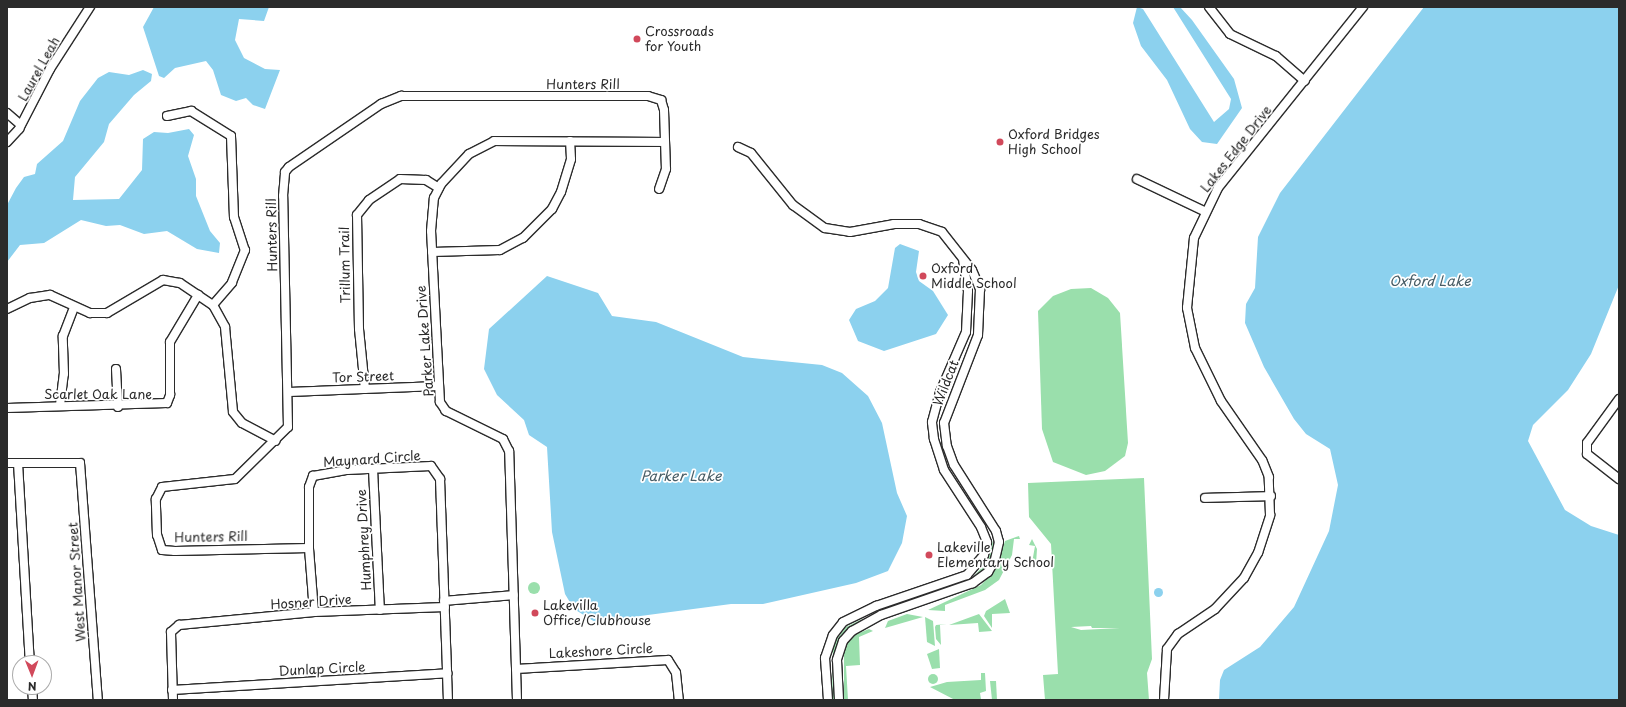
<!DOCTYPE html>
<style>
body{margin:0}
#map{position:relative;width:1626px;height:707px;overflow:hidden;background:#fff;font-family:"Playpen Sans",sans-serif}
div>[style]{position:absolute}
.green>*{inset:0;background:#9adfac}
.round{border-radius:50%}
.water>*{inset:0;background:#8cd1ee}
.roads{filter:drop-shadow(1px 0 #2b2b2b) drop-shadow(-1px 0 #2b2b2b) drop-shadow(0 1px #2b2b2b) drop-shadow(0 -1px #2b2b2b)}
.street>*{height:8px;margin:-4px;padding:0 4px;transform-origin:4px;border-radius:4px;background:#fff}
.dots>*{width:11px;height:11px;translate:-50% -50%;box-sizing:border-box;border:2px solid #fff;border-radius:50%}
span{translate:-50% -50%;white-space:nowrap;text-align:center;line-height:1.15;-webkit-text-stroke:3.5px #fff;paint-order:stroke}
.poi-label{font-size:13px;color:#2b2b2b}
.left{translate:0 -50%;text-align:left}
.street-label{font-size:13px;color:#2b2b2b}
.water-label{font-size:14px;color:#485d66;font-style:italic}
.frame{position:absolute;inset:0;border:8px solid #2b2b2b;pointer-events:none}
.north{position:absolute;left:12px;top:655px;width:40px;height:40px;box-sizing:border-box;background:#fff;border:1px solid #aaa;border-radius:50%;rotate:179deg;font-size:11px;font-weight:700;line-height:16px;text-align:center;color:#2b2b2b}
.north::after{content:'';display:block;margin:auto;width:14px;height:18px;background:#d1495b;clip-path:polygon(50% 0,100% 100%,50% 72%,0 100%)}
</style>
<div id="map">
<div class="green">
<div style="clip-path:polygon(1091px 288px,1108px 298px,1120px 313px,1128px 443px,1125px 456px,1105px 471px,1086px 475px,1053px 462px,1042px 429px,1038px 311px,1053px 296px,1071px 289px)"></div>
<div style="clip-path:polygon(evenodd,1144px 478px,1152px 659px,1147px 673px,1149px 700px,1045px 700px,1043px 675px,1058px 674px,1051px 544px,1029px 517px,1028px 483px,1144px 478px,1091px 626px,1092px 628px,1120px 628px,1081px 630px,1071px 627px,1091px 626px)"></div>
<div style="clip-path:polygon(1019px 536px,1020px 539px,1014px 539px,1012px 555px,999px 580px,985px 590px,945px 605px,945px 611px,928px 610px,981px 585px,996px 569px,1005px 541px)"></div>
<div style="clip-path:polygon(1032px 539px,1037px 549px,1036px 564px,1032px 563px,1035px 546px,1029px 545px)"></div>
<div style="clip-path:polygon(993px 540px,995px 548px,988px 567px,974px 581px,885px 610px,972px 578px,988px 561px)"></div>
<div class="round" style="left:528px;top:582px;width:12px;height:12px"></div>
<div style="clip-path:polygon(1005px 599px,1010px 613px,992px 614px,992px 628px,984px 616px,986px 611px)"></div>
<div style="clip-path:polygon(907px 614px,923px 617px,885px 628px,888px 621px)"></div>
<div style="clip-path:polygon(979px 614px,992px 631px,979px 632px,978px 623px,949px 625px)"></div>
<div style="clip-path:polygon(925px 617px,933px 621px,935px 646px,927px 642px)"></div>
<div style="clip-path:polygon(864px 618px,846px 631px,838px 642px,833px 662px,835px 700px,832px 700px,833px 644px,846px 627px)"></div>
<div style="clip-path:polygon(947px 624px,940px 625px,941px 645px,936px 639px,935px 627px,936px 625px)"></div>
<div style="clip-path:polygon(869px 629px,873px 631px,859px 637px,860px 665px,846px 666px,848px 700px,844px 700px,844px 647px,854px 635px)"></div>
<div style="clip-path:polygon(939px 649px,940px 668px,932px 669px,927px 654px)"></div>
<div style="clip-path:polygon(981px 673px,985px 673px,986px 691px,980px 693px,981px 699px,955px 700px,930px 687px,947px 682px,981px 680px)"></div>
<div class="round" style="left:928px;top:674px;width:10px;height:10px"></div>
<div style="clip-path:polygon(990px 681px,996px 681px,997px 700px,992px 700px)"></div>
</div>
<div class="water">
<div style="clip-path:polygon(154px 7px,269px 7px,264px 21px,239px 19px,235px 40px,244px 58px,265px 69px,280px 70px,265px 109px,253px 105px,246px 98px,236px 101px,221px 95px,213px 70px,206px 61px,175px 68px,164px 78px,159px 76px,143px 27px)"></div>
<div style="clip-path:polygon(1137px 7px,1143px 9px,1214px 122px,1229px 109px,1231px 99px,1173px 7px,1180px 7px,1192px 20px,1234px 79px,1242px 108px,1217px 144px,1202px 142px,1190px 129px,1167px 80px,1141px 46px,1133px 23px)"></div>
<div style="clip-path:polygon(1424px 7px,1619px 7px,1619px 285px,1591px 354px,1568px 390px,1533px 425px,1528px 441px,1565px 510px,1591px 526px,1619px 535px,1619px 700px,1219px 700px,1220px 680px,1224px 670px,1260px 647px,1294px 607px,1329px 531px,1338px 485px,1330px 449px,1306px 434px,1294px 419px,1264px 367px,1245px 323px,1246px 304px,1255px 288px,1258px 237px,1280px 193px)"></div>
<div style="clip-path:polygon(143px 70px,152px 74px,151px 81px,134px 95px,109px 124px,104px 142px,75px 177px,73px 200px,119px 199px,142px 170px,143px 139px,154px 132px,168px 133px,189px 129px,194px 135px,188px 156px,196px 179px,196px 196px,210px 231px,220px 243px,219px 253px,197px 249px,167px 231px,144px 234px,120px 225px,106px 226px,81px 220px,44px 243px,20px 245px,7px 262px,7px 205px,16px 188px,24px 177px,35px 174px,37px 164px,63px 141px,80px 101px,98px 78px,109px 72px,129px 75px)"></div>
<div style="clip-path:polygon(900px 244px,919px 251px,916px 272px,919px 281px,933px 291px,948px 315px,936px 334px,884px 351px,858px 341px,849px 320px,856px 309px,875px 301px,888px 288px,895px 248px)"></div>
<div style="clip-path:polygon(547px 276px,598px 293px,612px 316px,656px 322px,743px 357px,822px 365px,842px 373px,868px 396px,882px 423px,897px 493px,907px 516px,902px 543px,888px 571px,856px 583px,763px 604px,731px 604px,595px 622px,574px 609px,565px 594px,552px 532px,547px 447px,529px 435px,524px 420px,497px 395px,484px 369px,489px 329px)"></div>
<div class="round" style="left:1153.5px;top:587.5px;width:9px;height:9px"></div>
</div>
<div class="roads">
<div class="street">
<div style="left:1209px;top:7px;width:34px;rotate:52deg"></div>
<div style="left:1230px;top:34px;width:51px;rotate:25.6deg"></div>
<div style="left:1276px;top:56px;width:38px;rotate:41deg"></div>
<div style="left:7px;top:113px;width:18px;rotate:41deg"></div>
<div style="left:167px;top:116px;width:25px;rotate:-12deg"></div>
<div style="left:191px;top:111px;width:47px;rotate:32deg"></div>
<div style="left:231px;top:136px;width:81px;rotate:87.9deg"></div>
<div style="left:234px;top:217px;width:35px;rotate:72deg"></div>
<div style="left:245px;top:250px;width:35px;rotate:112deg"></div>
<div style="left:232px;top:283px;width:29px;rotate:131deg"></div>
<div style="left:7px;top:142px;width:18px;rotate:-47deg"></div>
<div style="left:19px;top:129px;width:68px;rotate:-62.7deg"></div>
<div style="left:50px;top:69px;width:74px;rotate:-57.2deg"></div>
<div style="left:738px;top:147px;width:14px;rotate:25deg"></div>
<div style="left:751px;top:153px;width:67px;rotate:51.1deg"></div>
<div style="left:793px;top:205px;width:39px;rotate:36deg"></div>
<div style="left:825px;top:228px;width:25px;rotate:9deg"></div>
<div style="left:850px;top:232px;width:45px;rotate:-10.3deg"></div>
<div style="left:894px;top:224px;width:25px"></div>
<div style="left:919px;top:224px;width:24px;rotate:19deg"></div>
<div style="left:942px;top:232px;width:48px;rotate:51.7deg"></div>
<div style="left:972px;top:270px;width:21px;rotate:67deg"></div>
<div style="left:980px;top:289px;width:46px;rotate:92.5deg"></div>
<div style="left:978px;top:335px;width:94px;rotate:111.1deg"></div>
<div style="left:944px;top:423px;width:23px;rotate:83deg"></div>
<div style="left:947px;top:446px;width:20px;rotate:70deg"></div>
<div style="left:954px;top:465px;width:78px;rotate:57.5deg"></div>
<div style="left:996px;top:531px;width:11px;rotate:75deg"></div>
<div style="left:999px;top:542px;width:18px;rotate:103deg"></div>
<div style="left:995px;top:560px;width:14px;rotate:120deg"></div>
<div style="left:988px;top:572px;width:19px;rotate:144deg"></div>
<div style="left:973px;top:583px;width:97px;rotate:160.8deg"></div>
<div style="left:881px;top:615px;width:33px;rotate:151deg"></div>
<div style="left:852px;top:631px;width:13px;rotate:132deg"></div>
<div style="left:843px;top:641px;width:20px;rotate:108deg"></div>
<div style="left:837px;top:660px;width:40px;rotate:87.1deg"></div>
<div style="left:1137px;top:179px;width:74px;rotate:25.5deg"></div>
<div style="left:432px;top:252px;width:68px;rotate:-1.7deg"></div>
<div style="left:500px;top:250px;width:26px;rotate:-28deg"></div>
<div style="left:523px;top:238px;width:41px;rotate:-45deg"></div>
<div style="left:552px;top:209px;width:19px;rotate:-62deg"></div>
<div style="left:561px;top:192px;width:34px;rotate:-73deg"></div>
<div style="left:571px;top:159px;width:18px;rotate:-93deg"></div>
<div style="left:7px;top:309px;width:25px;rotate:-26deg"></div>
<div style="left:30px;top:298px;width:20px;rotate:-9deg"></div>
<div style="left:50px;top:295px;width:44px;rotate:24.2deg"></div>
<div style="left:90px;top:313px;width:17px"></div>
<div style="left:107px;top:313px;width:65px;rotate:-30.5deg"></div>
<div style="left:163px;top:280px;width:17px;rotate:10deg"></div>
<div style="left:180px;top:283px;width:40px;rotate:34deg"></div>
<div style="left:213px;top:305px;width:25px;rotate:61deg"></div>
<div style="left:225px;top:327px;width:85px;rotate:84.6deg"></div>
<div style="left:233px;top:412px;width:14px;rotate:51deg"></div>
<div style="left:242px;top:423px;width:38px;rotate:28deg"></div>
<div style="left:116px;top:369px;width:38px;rotate:87deg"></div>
<div style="left:365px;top:389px;width:60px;rotate:-95.7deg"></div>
<div style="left:359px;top:329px;width:114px;rotate:-91deg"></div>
<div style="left:357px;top:215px;width:19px;rotate:-51deg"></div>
<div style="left:369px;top:200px;width:37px;rotate:-34deg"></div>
<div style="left:400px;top:179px;width:26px;rotate:2deg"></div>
<div style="left:426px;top:180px;width:15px;rotate:32deg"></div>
<div style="left:289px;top:392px;width:149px;rotate:-2.3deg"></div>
<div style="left:1619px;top:399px;width:54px;rotate:126deg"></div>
<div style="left:1587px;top:443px;width:11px;rotate:90deg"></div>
<div style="left:1587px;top:454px;width:41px;rotate:38deg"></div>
<div style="left:60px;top:405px;width:31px;rotate:-83deg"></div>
<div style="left:64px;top:374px;width:38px;rotate:-92deg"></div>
<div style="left:63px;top:336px;width:31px;rotate:-69deg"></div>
<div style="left:7px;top:408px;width:160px;rotate:-1.8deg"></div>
<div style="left:167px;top:403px;width:9px;rotate:-69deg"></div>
<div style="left:170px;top:395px;width:53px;rotate:-90deg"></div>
<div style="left:170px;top:342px;width:55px;rotate:-59.2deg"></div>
<div style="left:7px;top:463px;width:73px"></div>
<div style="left:80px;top:463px;width:238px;rotate:85.7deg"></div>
<div style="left:18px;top:463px;width:200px;rotate:86.6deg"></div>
<div style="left:373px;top:469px;width:141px;rotate:87.2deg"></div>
<div style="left:1205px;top:498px;width:66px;rotate:-1.7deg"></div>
<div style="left:309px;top:548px;width:134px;rotate:178.7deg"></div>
<div style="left:175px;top:551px;width:13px;rotate:-176deg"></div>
<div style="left:162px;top:550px;width:16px;rotate:-108deg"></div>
<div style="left:157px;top:535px;width:36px;rotate:-92deg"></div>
<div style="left:156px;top:499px;width:13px;rotate:-63deg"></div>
<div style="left:162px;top:487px;width:73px;rotate:-6.3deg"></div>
<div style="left:235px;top:479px;width:74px;rotate:-44.5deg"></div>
<div style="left:288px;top:427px;width:231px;rotate:-91.2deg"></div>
<div style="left:283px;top:196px;width:24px;rotate:-85deg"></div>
<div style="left:285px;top:172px;width:6px;rotate:-51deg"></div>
<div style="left:289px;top:167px;width:112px;rotate:-34.4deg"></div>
<div style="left:381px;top:104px;width:22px;rotate:-22deg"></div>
<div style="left:401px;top:96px;width:247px"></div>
<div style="left:648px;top:96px;width:14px;rotate:17deg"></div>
<div style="left:661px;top:100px;width:10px;rotate:73deg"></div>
<div style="left:664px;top:110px;width:59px;rotate:88.1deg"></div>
<div style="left:666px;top:169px;width:21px;rotate:109deg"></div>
<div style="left:444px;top:601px;width:70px;rotate:-4.9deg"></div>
<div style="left:314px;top:612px;width:64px;rotate:-94.5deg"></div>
<div style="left:309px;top:548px;width:61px;rotate:-90deg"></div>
<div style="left:309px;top:487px;width:12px;rotate:-70deg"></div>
<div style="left:313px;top:476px;width:35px;rotate:-10deg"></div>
<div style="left:347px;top:470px;width:84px;rotate:-2.7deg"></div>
<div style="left:431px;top:466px;width:16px;rotate:55deg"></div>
<div style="left:440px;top:479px;width:194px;rotate:87.9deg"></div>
<div style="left:516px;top:669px;width:152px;rotate:-3.4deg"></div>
<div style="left:668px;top:660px;width:15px;rotate:58deg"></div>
<div style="left:676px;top:673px;width:27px;rotate:84deg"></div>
<div style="left:32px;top:687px;width:13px;rotate:86deg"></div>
<div style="left:172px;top:690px;width:276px;rotate:-3.5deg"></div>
<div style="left:447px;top:673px;width:27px;rotate:88deg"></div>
<div style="left:173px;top:700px;width:68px;rotate:-91.7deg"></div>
<div style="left:171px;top:632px;width:11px;rotate:-41deg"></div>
<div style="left:179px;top:625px;width:136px;rotate:-5.5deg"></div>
<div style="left:314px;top:612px;width:131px;rotate:-2.2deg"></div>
<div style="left:517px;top:700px;width:249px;rotate:-91.8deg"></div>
<div style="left:509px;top:451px;width:13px;rotate:-117deg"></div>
<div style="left:503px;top:439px;width:64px;rotate:-153.8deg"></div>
<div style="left:446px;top:411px;width:11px;rotate:-124deg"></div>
<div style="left:440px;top:402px;width:171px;rotate:-93deg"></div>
<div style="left:431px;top:231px;width:33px;rotate:-85deg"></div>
<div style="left:434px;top:198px;width:16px;rotate:-63deg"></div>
<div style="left:441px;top:184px;width:41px;rotate:-47deg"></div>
<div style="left:469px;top:154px;width:28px;rotate:-27deg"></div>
<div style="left:494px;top:141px;width:171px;rotate:0.3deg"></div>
<div style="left:828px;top:700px;width:42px;rotate:-94.1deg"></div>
<div style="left:825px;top:658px;width:24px;rotate:-71deg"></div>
<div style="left:833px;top:635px;width:16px;rotate:-52deg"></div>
<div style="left:843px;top:622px;width:37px;rotate:-26deg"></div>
<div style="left:876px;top:606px;width:96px;rotate:-18.8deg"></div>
<div style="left:967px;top:575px;width:26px;rotate:-50deg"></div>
<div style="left:984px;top:555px;width:13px;rotate:-77deg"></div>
<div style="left:987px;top:542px;width:16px;rotate:-112deg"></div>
<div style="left:981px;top:527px;width:68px;rotate:-123deg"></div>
<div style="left:944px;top:470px;width:33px;rotate:-108deg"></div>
<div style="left:934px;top:439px;width:17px;rotate:-97deg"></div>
<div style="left:932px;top:422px;width:31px;rotate:-75deg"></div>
<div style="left:940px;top:392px;width:65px;rotate:-66.6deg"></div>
<div style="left:966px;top:332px;width:41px;rotate:-87.2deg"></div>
<div style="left:968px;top:291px;width:30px;rotate:-99deg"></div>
<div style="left:1164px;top:700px;width:51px;rotate:-86.6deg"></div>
<div style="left:1167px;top:649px;width:19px;rotate:-54deg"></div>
<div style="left:1178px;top:634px;width:45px;rotate:-34deg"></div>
<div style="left:1215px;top:609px;width:42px;rotate:-46.9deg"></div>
<div style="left:1244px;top:578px;width:29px;rotate:-61deg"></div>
<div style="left:1258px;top:553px;width:40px;rotate:-72deg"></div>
<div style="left:1270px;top:515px;width:38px;rotate:-92deg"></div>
<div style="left:1269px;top:477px;width:18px;rotate:-112deg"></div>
<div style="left:1262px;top:460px;width:72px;rotate:-124.8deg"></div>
<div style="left:1221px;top:401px;width:59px;rotate:-116.1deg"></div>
<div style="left:1195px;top:348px;width:41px;rotate:-101.3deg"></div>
<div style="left:1187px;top:308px;width:70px;rotate:-84.3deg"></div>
<div style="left:1194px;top:238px;width:55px;rotate:-64.4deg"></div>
<div style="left:1218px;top:188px;width:232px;rotate:-51.3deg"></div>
</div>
</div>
<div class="dots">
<div style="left:637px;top:39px;background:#d1495b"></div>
<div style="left:1000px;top:142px;background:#d1495b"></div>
<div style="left:923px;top:276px;background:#d1495b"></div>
<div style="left:929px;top:555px;background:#d1495b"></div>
<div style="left:535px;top:613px;background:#d1495b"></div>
</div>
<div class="poi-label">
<span class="left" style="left:645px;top:39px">Crossroads<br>for Youth</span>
<span class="left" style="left:1008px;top:142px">Oxford Bridges<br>High School</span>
<span class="left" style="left:931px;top:276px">Oxford<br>Middle School</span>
<span class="left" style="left:937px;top:555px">Lakeville<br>Elementary School</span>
<span class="left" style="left:543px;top:613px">Lakevilla<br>Office/Clubhouse</span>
</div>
<div class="street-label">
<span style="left:39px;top:69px;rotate:-61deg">Laurel Leah</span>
<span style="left:583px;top:84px">Hunters Rill</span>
<span style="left:1236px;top:149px;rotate:-52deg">Lakes Edge Drive</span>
<span style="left:272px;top:235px;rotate:-91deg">Hunters Rill</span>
<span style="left:345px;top:265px;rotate:-91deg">Trillum Trail</span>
<span style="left:425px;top:341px;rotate:-94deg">Parker Lake Drive</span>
<span style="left:363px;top:377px;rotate:-2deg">Tor Street</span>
<span style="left:946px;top:383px;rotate:-69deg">Wildcat</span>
<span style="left:98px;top:394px">Scarlet Oak Lane</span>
<span style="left:372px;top:459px;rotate:-4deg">Maynard Circle</span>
<span style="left:211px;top:537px;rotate:-1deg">Hunters Rill</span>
<span style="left:364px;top:540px;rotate:-93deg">Humphrey Drive</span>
<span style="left:77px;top:582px;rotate:-94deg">West Manor Street</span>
<span style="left:311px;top:602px;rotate:-4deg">Hosner Drive</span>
<span style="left:601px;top:651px;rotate:-3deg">Lakeshore Circle</span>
<span style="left:322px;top:669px;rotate:-3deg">Dunlap Circle</span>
</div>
<div class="water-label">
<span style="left:1430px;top:281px">Oxford Lake</span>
<span style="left:681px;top:476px">Parker Lake</span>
</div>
<div class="frame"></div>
<div class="north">N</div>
</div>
